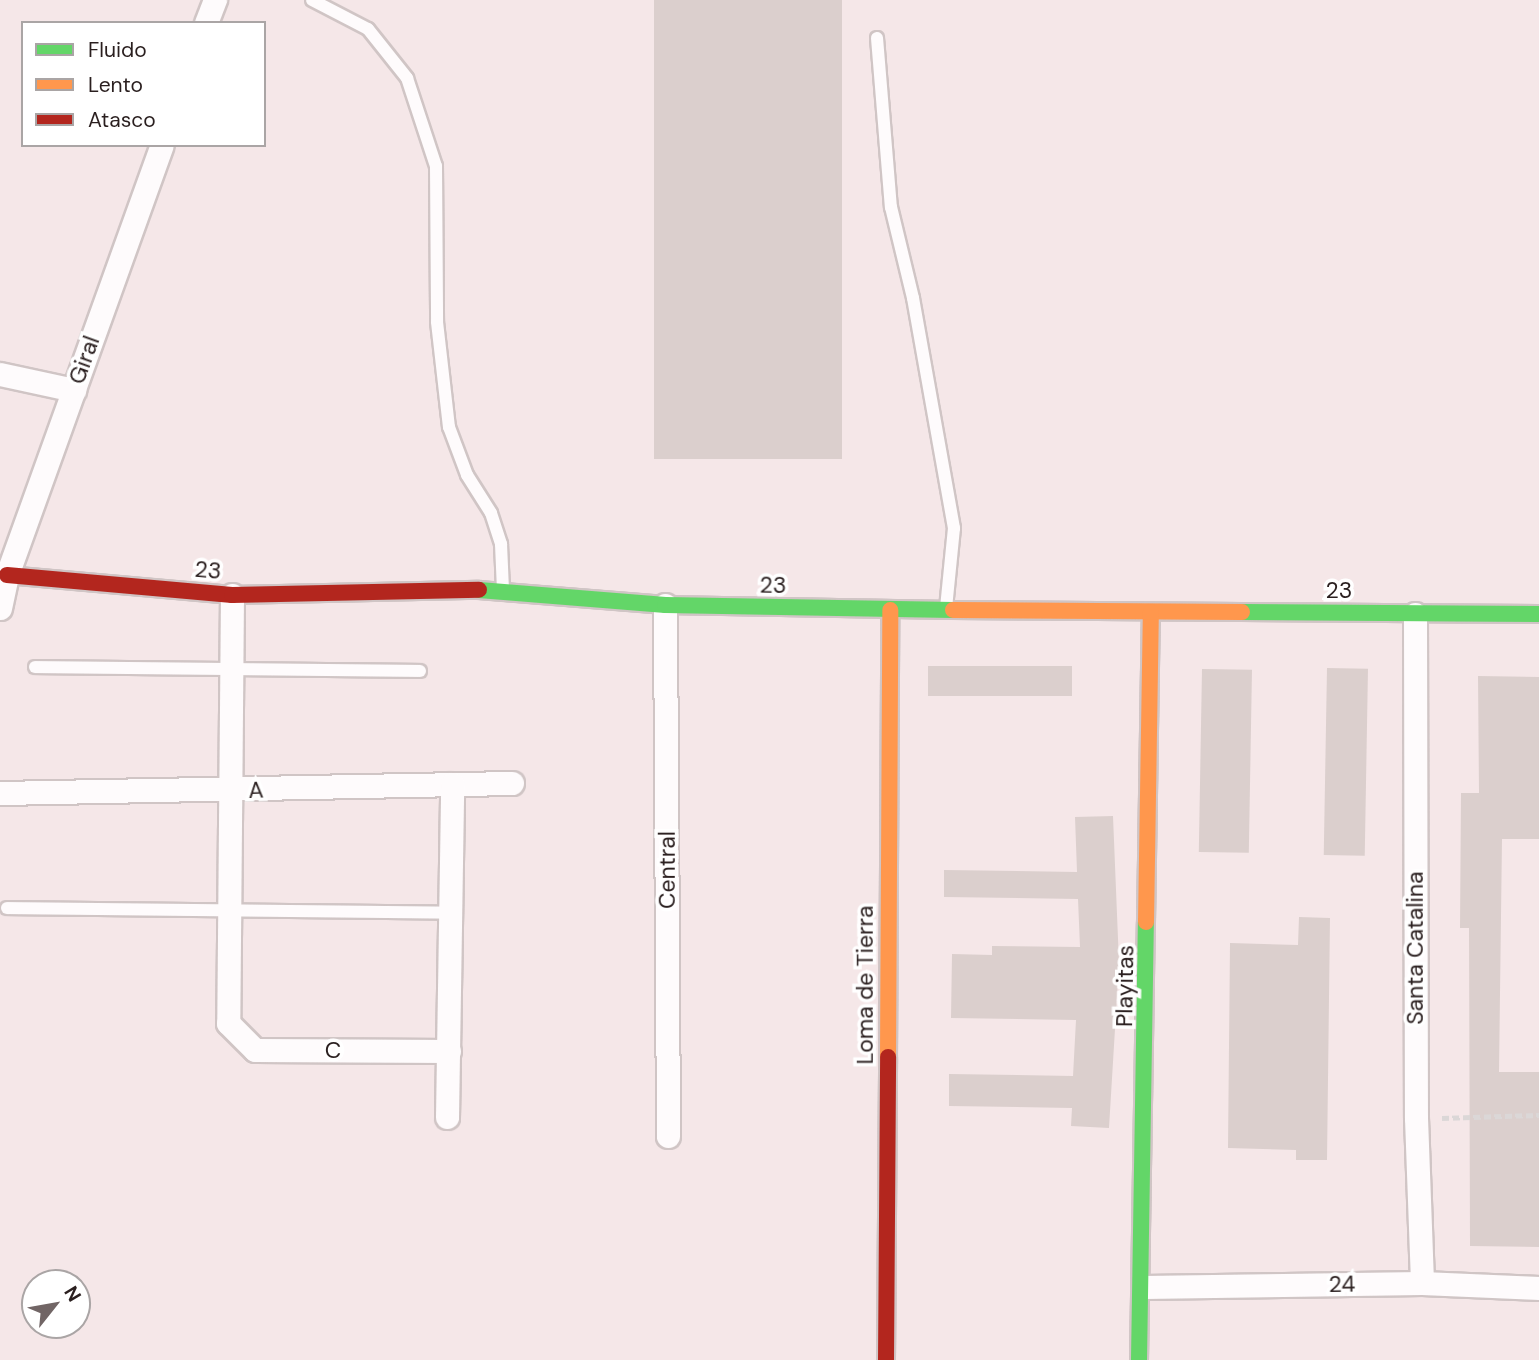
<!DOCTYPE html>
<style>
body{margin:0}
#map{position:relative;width:1539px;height:1360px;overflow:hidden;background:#f5e7e8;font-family:"DM Sans",sans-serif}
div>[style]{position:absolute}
.building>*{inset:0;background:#dbcfcd;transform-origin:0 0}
.path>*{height:4.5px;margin-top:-2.25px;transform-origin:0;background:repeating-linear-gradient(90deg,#dbd7d7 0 7px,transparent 0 10.5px)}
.roads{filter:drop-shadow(2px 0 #d0c5c5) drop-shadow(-2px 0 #d0c5c5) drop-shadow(0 2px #d0c5c5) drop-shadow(0 -2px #d0c5c5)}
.lane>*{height:12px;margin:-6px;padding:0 6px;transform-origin:6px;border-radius:6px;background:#fefbfc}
.street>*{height:23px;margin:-11.5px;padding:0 11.5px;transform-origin:11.5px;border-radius:11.5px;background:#fefbfc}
.fast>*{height:16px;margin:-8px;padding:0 8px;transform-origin:8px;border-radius:8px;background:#63d668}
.slow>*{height:16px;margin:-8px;padding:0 8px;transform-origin:8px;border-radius:8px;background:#ff974d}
.jam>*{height:16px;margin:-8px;padding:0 8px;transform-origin:8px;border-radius:8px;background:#b3261e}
span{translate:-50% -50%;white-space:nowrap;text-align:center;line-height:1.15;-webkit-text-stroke:7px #fff;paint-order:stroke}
.street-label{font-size:23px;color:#2a1f1f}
.legend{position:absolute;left:21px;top:21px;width:245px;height:126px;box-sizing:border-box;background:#fff;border:2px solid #aaa5a5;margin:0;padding:9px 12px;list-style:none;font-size:21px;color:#2a1f1f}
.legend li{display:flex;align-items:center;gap:14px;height:35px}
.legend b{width:35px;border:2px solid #aaa5a5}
.north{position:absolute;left:21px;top:1269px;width:70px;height:70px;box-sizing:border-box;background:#fff;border:2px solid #aaa5a5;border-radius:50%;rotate:59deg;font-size:19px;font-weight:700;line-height:28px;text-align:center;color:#2a1f1f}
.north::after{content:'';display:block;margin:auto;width:24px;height:32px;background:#716565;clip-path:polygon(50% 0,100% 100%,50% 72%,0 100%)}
</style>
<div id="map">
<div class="building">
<div style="left:654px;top:0;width:188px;height:459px"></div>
<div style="left:1072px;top:666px;width:30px;height:144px;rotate:90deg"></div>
<div style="left:1327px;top:668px;width:41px;height:187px;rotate:1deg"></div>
<div style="left:1202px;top:669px;width:50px;height:183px;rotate:1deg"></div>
<div style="clip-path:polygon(1478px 676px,1539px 677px,1539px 839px,1502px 839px,1499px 1072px,1539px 1072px,1539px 1247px,1470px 1246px,1469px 928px,1460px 928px,1461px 793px,1479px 793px)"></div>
<div style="clip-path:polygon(1113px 816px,1119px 963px,1109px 1128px,1071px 1126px,1072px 1108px,949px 1106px,949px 1074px,1073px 1076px,1076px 1020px,951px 1018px,952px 954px,992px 955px,992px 946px,1080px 947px,1078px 899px,944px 897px,944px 870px,1077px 872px,1075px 817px)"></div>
<div style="clip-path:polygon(1299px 917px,1330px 918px,1327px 1160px,1296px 1160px,1296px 1150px,1228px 1148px,1230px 943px,1298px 945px)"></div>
</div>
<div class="path">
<div style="left:1442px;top:1118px;width:97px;rotate:-1.8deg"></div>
</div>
<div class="roads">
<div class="lane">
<div style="left:312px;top:0;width:63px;rotate:27.4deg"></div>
<div style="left:368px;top:29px;width:63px;rotate:51.5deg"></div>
<div style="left:407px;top:78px;width:93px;rotate:71.8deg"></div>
<div style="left:436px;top:166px;width:156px;rotate:89.6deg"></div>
<div style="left:437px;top:322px;width:106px;rotate:83.5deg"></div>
<div style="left:449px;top:427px;width:51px;rotate:69.4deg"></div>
<div style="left:467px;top:475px;width:45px;rotate:57.7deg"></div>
<div style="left:491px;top:513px;width:33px;rotate:72deg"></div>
<div style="left:501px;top:544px;width:45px;rotate:87.5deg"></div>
<div style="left:877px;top:38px;width:170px;rotate:85.3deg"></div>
<div style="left:891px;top:207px;width:94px;rotate:76.4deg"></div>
<div style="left:913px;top:298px;width:234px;rotate:79.9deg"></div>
<div style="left:954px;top:528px;width:80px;rotate:95.7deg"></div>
<div style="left:35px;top:667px;width:385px;rotate:0.6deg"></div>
<div style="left:7px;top:908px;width:445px;rotate:0.6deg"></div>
</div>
<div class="street">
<div style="left:206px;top:23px;width:25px;rotate:-69deg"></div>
<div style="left:0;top:374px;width:76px;rotate:12.2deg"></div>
<div style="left:232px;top:595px;width:428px;rotate:90.5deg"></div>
<div style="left:228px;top:1023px;width:38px;rotate:45deg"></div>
<div style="left:255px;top:1050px;width:194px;rotate:0.3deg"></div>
<div style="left:665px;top:605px;width:531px;rotate:89.68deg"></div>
<div style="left:0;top:608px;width:34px;rotate:-78deg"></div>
<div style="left:7px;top:575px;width:457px;rotate:-70.2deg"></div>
<div style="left:1415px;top:614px;width:504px;rotate:89.89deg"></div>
<div style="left:1416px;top:1118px;width:165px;rotate:87.9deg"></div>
<div style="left:0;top:793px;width:512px;rotate:-1.12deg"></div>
<div style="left:447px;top:1117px;width:333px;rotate:-89.1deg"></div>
<div style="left:1144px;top:1287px;width:278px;rotate:-0.8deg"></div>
<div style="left:1422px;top:1283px;width:117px;rotate:2.4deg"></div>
</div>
<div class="fast">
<div style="left:479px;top:590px;width:187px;rotate:4.6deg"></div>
<div style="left:665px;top:605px;width:288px;rotate:1deg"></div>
<div style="left:1242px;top:612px;width:297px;rotate:0.4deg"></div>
<div style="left:1139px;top:1360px;width:438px;rotate:-89.1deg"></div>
</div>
<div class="slow">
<div style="left:953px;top:610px;width:289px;rotate:0.4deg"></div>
<div style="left:1146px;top:922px;width:310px;rotate:-89.1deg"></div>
<div style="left:888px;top:1057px;width:447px;rotate:-89.7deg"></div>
</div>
<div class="jam">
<div style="left:7px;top:575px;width:226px;rotate:5.1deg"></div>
<div style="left:232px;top:595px;width:247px;rotate:-1.2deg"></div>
<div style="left:886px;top:1360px;width:303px;rotate:-89.6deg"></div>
</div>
</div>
<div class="street-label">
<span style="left:84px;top:360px;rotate:-70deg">Giral</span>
<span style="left:208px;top:570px;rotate:5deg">23</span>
<span style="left:773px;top:585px;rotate:1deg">23</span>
<span style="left:1339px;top:590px">23</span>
<span style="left:256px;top:790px;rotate:-2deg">A</span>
<span style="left:667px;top:870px;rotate:-90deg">Central</span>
<span style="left:1415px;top:948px;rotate:-90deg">Santa Catalina</span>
<span style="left:865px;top:985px;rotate:-90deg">Loma de Tierra</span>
<span style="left:1125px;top:986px;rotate:-89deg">Playitas</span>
<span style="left:333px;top:1050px">C</span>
<span style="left:1342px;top:1284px;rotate:-1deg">24</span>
</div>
<ul class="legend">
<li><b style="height:9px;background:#63d668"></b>Fluido</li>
<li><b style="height:9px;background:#ff974d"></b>Lento</li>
<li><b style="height:9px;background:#b3261e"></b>Atasco</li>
</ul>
<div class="north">N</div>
</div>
